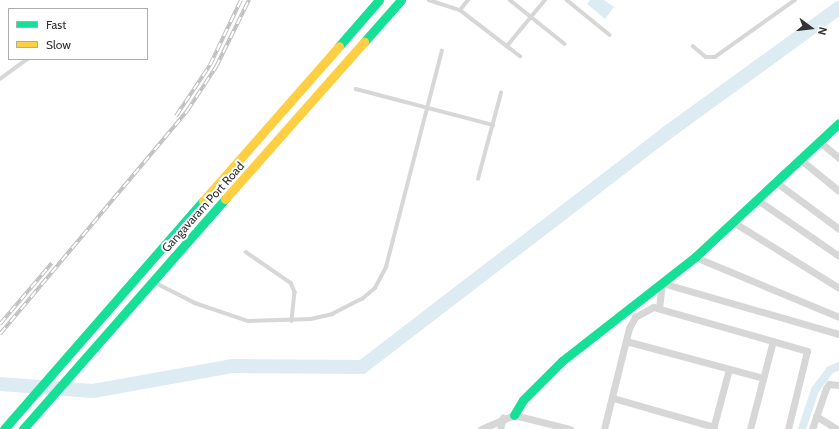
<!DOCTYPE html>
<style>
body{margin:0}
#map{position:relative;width:839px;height:429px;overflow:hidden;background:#fff;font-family:Cabin,sans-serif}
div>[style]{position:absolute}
.water>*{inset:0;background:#ddebf3}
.canal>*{height:8px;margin:-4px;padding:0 4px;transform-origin:4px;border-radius:4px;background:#ddebf3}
.river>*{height:14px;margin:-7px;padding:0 7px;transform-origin:7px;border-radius:7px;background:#ddebf3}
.lane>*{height:3.5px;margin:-1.75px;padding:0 1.75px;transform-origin:1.75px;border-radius:1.75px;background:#d7d7d7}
.street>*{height:7px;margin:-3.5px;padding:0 3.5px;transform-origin:3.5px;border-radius:3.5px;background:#d7d7d7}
.fast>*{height:9px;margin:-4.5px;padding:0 4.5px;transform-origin:4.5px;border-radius:4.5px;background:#16e098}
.slow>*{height:9px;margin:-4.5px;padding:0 4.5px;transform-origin:4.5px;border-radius:4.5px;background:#ffcf43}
.rail>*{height:4px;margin-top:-2px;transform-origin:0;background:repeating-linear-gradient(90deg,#fff 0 8px,#bebebe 0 16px);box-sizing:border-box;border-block:1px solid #bebebe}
span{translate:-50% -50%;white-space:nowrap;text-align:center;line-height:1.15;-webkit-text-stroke:4px #fff;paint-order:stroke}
.street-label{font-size:12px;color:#333}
.legend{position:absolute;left:8px;top:8px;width:140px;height:52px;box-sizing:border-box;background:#fff;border:1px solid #adadad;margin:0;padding:5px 7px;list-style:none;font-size:12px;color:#333}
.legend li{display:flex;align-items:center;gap:8px;height:20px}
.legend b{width:20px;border:1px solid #adadad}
.north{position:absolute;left:791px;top:8px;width:40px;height:40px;-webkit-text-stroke:3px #fff;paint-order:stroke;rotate:105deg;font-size:11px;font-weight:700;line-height:16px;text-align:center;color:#333}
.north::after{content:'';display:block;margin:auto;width:14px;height:18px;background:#333;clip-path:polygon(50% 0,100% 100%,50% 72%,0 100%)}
</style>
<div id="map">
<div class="water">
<div style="clip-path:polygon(590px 0,604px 0,614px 7px,605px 19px,587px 4px)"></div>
</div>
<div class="canal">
<div style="left:802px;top:429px;width:41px;rotate:-71.6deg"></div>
<div style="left:815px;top:390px;width:25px;rotate:-53deg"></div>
<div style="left:830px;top:370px;width:10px;rotate:-24deg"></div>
</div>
<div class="river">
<div style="left:0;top:384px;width:93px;rotate:4.3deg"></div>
<div style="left:93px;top:391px;width:141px;rotate:-10.2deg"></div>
<div style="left:232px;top:366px;width:130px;rotate:0.4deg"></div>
<div style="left:362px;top:367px;width:381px;rotate:-37.5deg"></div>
<div style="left:664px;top:135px;width:216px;rotate:-36deg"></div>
</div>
<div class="lane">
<div style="left:429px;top:0;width:33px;rotate:18deg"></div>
<div style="left:460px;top:10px;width:76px;rotate:37.5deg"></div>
<div style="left:510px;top:0;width:70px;rotate:38.7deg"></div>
<div style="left:567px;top:0;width:55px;rotate:39.1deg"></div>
<div style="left:460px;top:10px;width:13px;rotate:-51deg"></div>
<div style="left:507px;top:46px;width:60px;rotate:-50.4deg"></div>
<div style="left:693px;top:46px;width:17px;rotate:40deg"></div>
<div style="left:706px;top:57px;width:9px"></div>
<div style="left:715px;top:57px;width:98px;rotate:-35.5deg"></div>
<div style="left:0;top:79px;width:34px;rotate:-36deg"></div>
<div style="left:356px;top:89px;width:142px;rotate:14.7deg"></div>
<div style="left:478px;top:179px;width:89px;rotate:-75deg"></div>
<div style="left:246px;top:252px;width:55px;rotate:34.6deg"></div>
<div style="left:291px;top:283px;width:10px;rotate:66deg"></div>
<div style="left:295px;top:292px;width:29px;rotate:96deg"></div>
<div style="left:154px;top:282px;width:46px;rotate:27.1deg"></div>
<div style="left:195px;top:303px;width:56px;rotate:18.8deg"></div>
<div style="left:248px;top:321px;width:63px;rotate:-1.8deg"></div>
<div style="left:311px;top:319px;width:22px;rotate:-13deg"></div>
<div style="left:332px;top:314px;width:34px;rotate:-27deg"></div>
<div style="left:362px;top:299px;width:17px;rotate:-40deg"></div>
<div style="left:375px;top:288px;width:24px;rotate:-62deg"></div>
<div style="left:386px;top:267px;width:223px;rotate:-75.5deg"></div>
</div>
<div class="street">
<div style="left:820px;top:142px;width:25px;rotate:40deg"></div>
<div style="left:801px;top:160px;width:49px;rotate:39.2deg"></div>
<div style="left:777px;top:183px;width:77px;rotate:36.6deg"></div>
<div style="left:759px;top:201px;width:97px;rotate:34.5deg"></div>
<div style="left:733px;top:222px;width:125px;rotate:31.9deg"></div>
<div style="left:695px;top:257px;width:156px;rotate:22.6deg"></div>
<div style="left:659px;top:308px;width:25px;rotate:-83deg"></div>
<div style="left:662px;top:283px;width:184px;rotate:16.1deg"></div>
<div style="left:626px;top:341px;width:142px;rotate:15.1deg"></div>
<div style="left:613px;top:398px;width:105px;rotate:16deg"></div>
<div style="left:816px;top:416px;width:25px;rotate:32deg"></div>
<div style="left:481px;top:429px;width:36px;rotate:-23deg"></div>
<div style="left:514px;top:415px;width:58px;rotate:14deg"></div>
<div style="left:500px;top:429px;width:12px;rotate:-76deg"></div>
<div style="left:604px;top:429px;width:104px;rotate:-76.1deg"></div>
<div style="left:629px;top:328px;width:13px;rotate:-61deg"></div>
<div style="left:635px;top:317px;width:21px;rotate:-29deg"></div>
<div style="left:653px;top:307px;width:160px;rotate:15.9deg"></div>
<div style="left:807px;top:351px;width:80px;rotate:103.7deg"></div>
<div style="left:713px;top:429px;width:62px;rotate:-75.1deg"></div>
<div style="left:750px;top:429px;width:91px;rotate:-75.4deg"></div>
<div style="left:812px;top:429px;width:43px;rotate:-71.1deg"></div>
<div style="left:826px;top:388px;width:5px;rotate:-53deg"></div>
<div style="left:829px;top:384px;width:10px;rotate:6deg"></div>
</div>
<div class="fast">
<div style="left:364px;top:42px;width:56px;rotate:-48.6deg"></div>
<div style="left:339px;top:46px;width:61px;rotate:-49deg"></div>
<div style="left:514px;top:415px;width:17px;rotate:-59deg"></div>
<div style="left:523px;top:400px;width:55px;rotate:-45deg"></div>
<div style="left:562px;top:361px;width:169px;rotate:-38deg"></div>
<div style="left:695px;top:257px;width:197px;rotate:-42.9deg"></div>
<div style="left:4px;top:429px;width:303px;rotate:-48.9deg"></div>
<div style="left:23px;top:429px;width:306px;rotate:-48.7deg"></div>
</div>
<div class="slow">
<div style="left:225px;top:199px;width:210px;rotate:-48.5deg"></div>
<div style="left:203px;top:201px;width:206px;rotate:-48.7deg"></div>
</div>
<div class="rail">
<div style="left:176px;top:116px;width:61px;rotate:-56.3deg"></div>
<div style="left:210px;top:65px;width:72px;rotate:-64.5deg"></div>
<div style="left:0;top:324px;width:80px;rotate:-49.6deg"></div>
<div style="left:0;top:334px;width:291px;rotate:-50deg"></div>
<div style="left:187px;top:111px;width:53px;rotate:-56.6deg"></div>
<div style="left:216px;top:67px;width:75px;rotate:-63.8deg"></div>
</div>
<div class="street-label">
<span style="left:203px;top:207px;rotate:-48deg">Gangavaram Port Road</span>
</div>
<ul class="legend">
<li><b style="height:5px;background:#16e098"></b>Fast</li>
<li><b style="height:5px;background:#ffcf43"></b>Slow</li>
</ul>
<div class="north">N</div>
</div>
